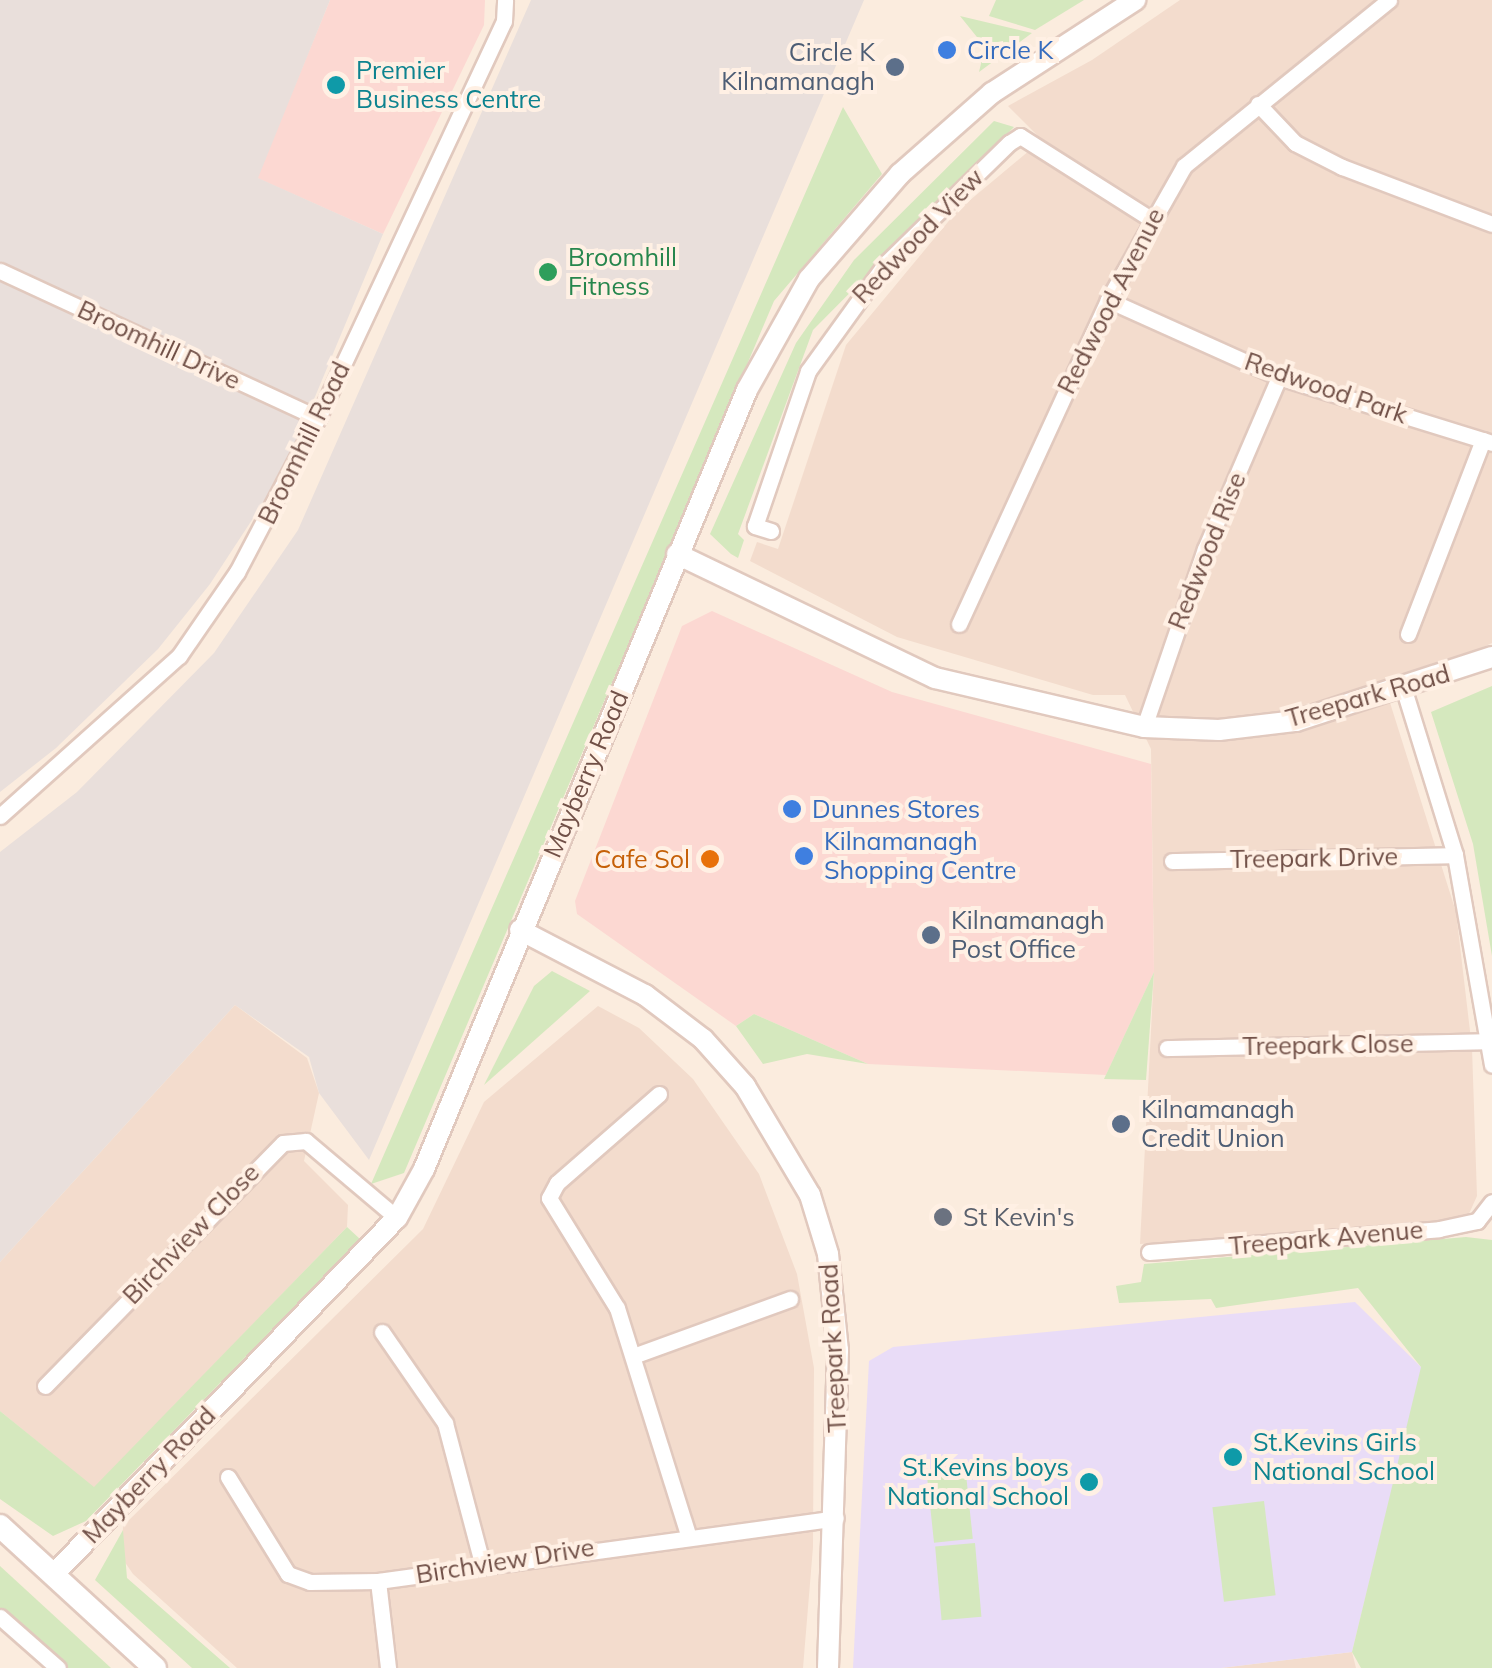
<!DOCTYPE html>
<style>
body{margin:0}
#map{position:relative;width:1492px;height:1668px;overflow:hidden;background:#fbecde;font-family:Mulish,sans-serif}
div>[style]{position:absolute}
.residential>*{inset:0;background:#f3dccd}
.commercial>*{inset:0;background:#fcd8d2}
.industrial>*{inset:0;background:#e9dfdb}
.education>*{inset:0;background:#e9dcf7}
.green>*{inset:0;background:#d5e8be;transform-origin:0 0}
.roads{filter:drop-shadow(2px 0 #e1c9be) drop-shadow(-2px 0 #e1c9be) drop-shadow(0 2px #e1c9be) drop-shadow(0 -2px #e1c9be)}
.minor>*{height:15px;margin:-7.5px;padding:0 7.5px;transform-origin:7.5px;border-radius:7.5px;background:#fff}
.tertiary>*{height:20px;margin:-10px;padding:0 10px;transform-origin:10px;border-radius:10px;background:#fff}
.secondary>*{height:22px;margin:-11px;padding:0 11px;transform-origin:11px;border-radius:11px;background:#fff}
.dots>*{width:28px;height:28px;translate:-50% -50%;box-sizing:border-box;border:5px solid #fff0e4;border-radius:50%}
span{translate:-50% -50%;white-space:nowrap;text-align:center;line-height:1.15;-webkit-text-stroke:8px #fff0e4;paint-order:stroke}
.shop-label{font-size:25px;color:#366cbe}
.left{translate:0 -50%;text-align:left}
.service-label{font-size:25px;color:#4e5e75}
.right{translate:-100% -50%;text-align:right}
.culture-label{font-size:25px;color:#0d838f}
.street-label{font-size:25px;color:#715047}
.leisure-label{font-size:25px;color:#27864d}
.food-label{font-size:25px;color:#c56008}
.worship-label{font-size:25px;color:#5b616d}
</style>
<div id="map">
<div class="residential">
<div style="clip-path:polygon(1180px 0,1492px 0,1492px 643px,1386px 690px,1456px 912px,1472px 1048px,1477px 1196px,1468px 1216px,1438px 1227px,1140px 1244px,1154px 972px,1151px 749px,1125px 695px,1093px 695px,897px 637px,750px 561px,757px 542px,778px 549px,846px 345px,957px 211px,1042px 140px,1008px 106px,1092px 60px)"></div>
<div style="clip-path:polygon(235px 1005px,307px 1058px,319px 1093px,304px 1161px,348px 1205px,347px 1227px,94px 1488px,0 1411px,0 1262px)"></div>
<div style="clip-path:polygon(598px 1006px,639px 1028px,693px 1079px,759px 1174px,797px 1274px,814px 1368px,813px 1547px,803px 1668px,237px 1668px,133px 1574px,122px 1558px,123px 1526px,423px 1229px,484px 1102px)"></div>
<div style="clip-path:polygon(1352px 1652px,1356px 1668px,1221px 1668px)"></div>
</div>
<div class="commercial">
<div style="clip-path:polygon(330px 0,485px 0,484px 25px,383px 234px,257px 178px)"></div>
<div style="clip-path:polygon(712px 611px,892px 692px,1151px 764px,1154px 972px,1106px 1075px,868px 1064px,754px 1014px,736px 1026px,577px 914px,575px 901px,682px 626px)"></div>
</div>
<div class="industrial">
<div style="clip-path:polygon(0 0,330px 0,258px 178px,383px 234px,284px 471px,210px 584px,158px 649px,56px 748px,0 792px)"></div>
<div style="clip-path:polygon(531px 0,864px 0,369px 1160px,319px 1093px,309px 1057px,235px 1005px,0 1262px,0 852px,77px 792px,214px 653px,298px 530px)"></div>
</div>
<div class="education">
<div style="clip-path:polygon(1355px 1302px,1422px 1368px,1352px 1652px,1221px 1668px,853px 1668px,869px 1361px,893px 1347px)"></div>
</div>
<div class="green">
<div style="clip-path:polygon(996px 0,1084px 0,1035px 30px,989px 16px)"></div>
<div style="clip-path:polygon(960px 16px,1032px 33px,979px 72px,985px 47px)"></div>
<div style="clip-path:polygon(843px 107px,882px 174px,774px 301px,404px 1173px,371px 1184px)"></div>
<div style="clip-path:polygon(994px 121px,1014px 127px,813px 330px,738px 534px,744px 540px,738px 558px,731px 554px,710px 534px,796px 343px,854px 260px)"></div>
<div style="clip-path:polygon(1492px 686px,1492px 956px,1473px 844px,1431px 712px)"></div>
<div style="clip-path:polygon(552px 971px,590px 991px,484px 1085px,534px 986px)"></div>
<div style="clip-path:polygon(1154px 972px,1146px 1080px,1104px 1079px)"></div>
<div style="clip-path:polygon(754px 1014px,868px 1064px,807px 1054px,763px 1064px,736px 1026px)"></div>
<div style="clip-path:polygon(347px 1227px,360px 1239px,86px 1521px,53px 1536px,0 1499px,0 1411px,94px 1487px)"></div>
<div style="clip-path:polygon(1466px 1237px,1492px 1240px,1492px 1668px,1361px 1668px,1352px 1652px,1421px 1367px,1358px 1288px,1216px 1308px,1211px 1299px,1119px 1303px,1116px 1286px,1141px 1282px,1144px 1264px)"></div>
<div style="left:966px;top:1474px;width:65px;height:39px;rotate:84deg"></div>
<div style="left:1264px;top:1501px;width:95px;height:52px;rotate:83deg"></div>
<div style="clip-path:polygon(123px 1530px,127px 1578px,230px 1668px,192px 1668px,95px 1580px)"></div>
<div style="left:975px;top:1543px;width:74px;height:40px;rotate:85deg"></div>
<div style="clip-path:polygon(0 1566px,111px 1668px,68px 1668px,0 1609px)"></div>
</div>
<div class="roads">
<div class="minor">
<div style="left:1258px;top:104px;width:54px;rotate:46.5deg"></div>
<div style="left:1295px;top:143px;width:53px;rotate:27.1deg"></div>
<div style="left:1342px;top:167px;width:160px;rotate:20.8deg"></div>
<div style="left:0;top:271px;width:350px;rotate:24.8deg"></div>
<div style="left:1108px;top:300px;width:188px;rotate:24.2deg"></div>
<div style="left:1279px;top:377px;width:223px;rotate:17.2deg"></div>
<div style="left:771px;top:531px;width:17px;rotate:-163deg"></div>
<div style="left:755px;top:526px;width:164px;rotate:-71.1deg"></div>
<div style="left:808px;top:371px;width:133px;rotate:-54.2deg"></div>
<div style="left:886px;top:263px;width:172px;rotate:-44.3deg"></div>
<div style="left:1009px;top:143px;width:13px;rotate:-32deg"></div>
<div style="left:1020px;top:136px;width:153px;rotate:32.4deg"></div>
<div style="left:959px;top:624px;width:357px;rotate:-65.3deg"></div>
<div style="left:1108px;top:300px;width:154px;rotate:-60.4deg"></div>
<div style="left:1184px;top:166px;width:264px;rotate:-39deg"></div>
<div style="left:1408px;top:634px;width:208px;rotate:-68.9deg"></div>
<div style="left:1404px;top:690px;width:173px;rotate:72.8deg"></div>
<div style="left:1455px;top:855px;width:213px;rotate:80deg"></div>
<div style="left:1144px;top:727px;width:188px;rotate:-71.1deg"></div>
<div style="left:1205px;top:549px;width:187px;rotate:-66.7deg"></div>
<div style="left:0;top:816px;width:240px;rotate:-41.8deg"></div>
<div style="left:179px;top:656px;width:102px;rotate:-55.4deg"></div>
<div style="left:237px;top:572px;width:174px;rotate:-62.3deg"></div>
<div style="left:318px;top:418px;width:438px;rotate:-64.9deg"></div>
<div style="left:504px;top:21px;width:21px;rotate:-87deg"></div>
<div style="left:1172px;top:861px;width:283px;rotate:-1.2deg"></div>
<div style="left:1167px;top:1048px;width:322px;rotate:-1.2deg"></div>
<div style="left:659px;top:1094px;width:135px;rotate:138.9deg"></div>
<div style="left:557px;top:1183px;width:17px;rotate:118deg"></div>
<div style="left:549px;top:1198px;width:129px;rotate:58.3deg"></div>
<div style="left:617px;top:1308px;width:237px;rotate:72.6deg"></div>
<div style="left:1149px;top:1252px;width:291px;rotate:-4.5deg"></div>
<div style="left:1439px;top:1229px;width:39px;rotate:-12deg"></div>
<div style="left:1477px;top:1221px;width:24px;rotate:-52deg"></div>
<div style="left:382px;top:1332px;width:111px;rotate:55.3deg"></div>
<div style="left:445px;top:1423px;width:145px;rotate:75.2deg"></div>
<div style="left:636px;top:1355px;width:164px;rotate:-20deg"></div>
<div style="left:45px;top:1386px;width:340px;rotate:-45.6deg"></div>
<div style="left:283px;top:1143px;width:23px;rotate:-5deg"></div>
<div style="left:306px;top:1141px;width:119px;rotate:40.2deg"></div>
<div style="left:228px;top:1477px;width:114px;rotate:58.3deg"></div>
<div style="left:288px;top:1574px;width:23px;rotate:20deg"></div>
<div style="left:310px;top:1582px;width:68px;rotate:-0.8deg"></div>
<div style="left:378px;top:1581px;width:462px;rotate:-7.8deg"></div>
<div style="left:378px;top:1581px;width:88px;rotate:83.4deg"></div>
<div style="left:0;top:1617px;width:77px;rotate:41.3deg"></div>
</div>
<div class="tertiary">
<div style="left:677px;top:554px;width:286px;rotate:25.7deg"></div>
<div style="left:935px;top:678px;width:215px;rotate:13.2deg"></div>
<div style="left:1144px;top:727px;width:75px;rotate:2.3deg"></div>
<div style="left:1219px;top:730px;width:78px;rotate:-6.7deg"></div>
<div style="left:1296px;top:721px;width:206px;rotate:-18.1deg"></div>
<div style="left:520px;top:930px;width:141px;rotate:27.5deg"></div>
<div style="left:645px;top:995px;width:73px;rotate:37.2deg"></div>
<div style="left:703px;top:1039px;width:63px;rotate:48.2deg"></div>
<div style="left:745px;top:1086px;width:127px;rotate:59.2deg"></div>
<div style="left:810px;top:1195px;width:62px;rotate:73deg"></div>
<div style="left:828px;top:1254px;width:97px;rotate:84.1deg"></div>
<div style="left:838px;top:1350px;width:318px;rotate:91.8deg"></div>
<div style="left:55px;top:1573px;width:493px;rotate:-46.1deg"></div>
<div style="left:397px;top:1218px;width:56px;rotate:-61.1deg"></div>
<div style="left:424px;top:1169px;width:843px;rotate:-67.48deg"></div>
<div style="left:747px;top:390px;width:127px;rotate:-60.8deg"></div>
<div style="left:809px;top:279px;width:139px;rotate:-49.1deg"></div>
<div style="left:900px;top:174px;width:123px;rotate:-41.4deg"></div>
<div style="left:992px;top:93px;width:171px;rotate:-33deg"></div>
</div>
<div class="secondary">
<div style="left:0;top:1526px;width:210px;rotate:42.5deg"></div>
</div>
</div>
<div class="dots">
<div style="left:947px;top:50px;background:#3f7fe0"></div>
<div style="left:895px;top:67px;background:#5c6f8a"></div>
<div style="left:336px;top:85px;background:#0f9aa8"></div>
<div style="left:548px;top:272px;background:#2e9e5b"></div>
<div style="left:792px;top:809px;background:#3f7fe0"></div>
<div style="left:804px;top:856px;background:#3f7fe0"></div>
<div style="left:710px;top:859px;background:#e8710a"></div>
<div style="left:931px;top:935px;background:#5c6f8a"></div>
<div style="left:1121px;top:1124px;background:#5c6f8a"></div>
<div style="left:943px;top:1217px;background:#6b7280"></div>
<div style="left:1233px;top:1457px;background:#0f9aa8"></div>
<div style="left:1089px;top:1482px;background:#0f9aa8"></div>
</div>
<div class="shop-label">
<span class="left" style="left:967px;top:50px">Circle K</span>
<span class="left" style="left:812px;top:809px">Dunnes Stores</span>
<span class="left" style="left:824px;top:856px">Kilnamanagh<br>Shopping Centre</span>
</div>
<div class="service-label">
<span class="right" style="left:875px;top:67px">Circle K<br>Kilnamanagh</span>
<span class="left" style="left:951px;top:935px">Kilnamanagh<br>Post Office</span>
<span class="left" style="left:1141px;top:1124px">Kilnamanagh<br>Credit Union</span>
</div>
<div class="culture-label">
<span class="left" style="left:356px;top:85px">Premier<br>Business Centre</span>
<span class="left" style="left:1253px;top:1457px">St.Kevins Girls<br>National School</span>
<span class="right" style="left:1069px;top:1482px">St.Kevins boys<br>National School</span>
</div>
<div class="street-label">
<span style="left:918px;top:236px;rotate:-46deg">Redwood View</span>
<span style="left:1111px;top:301px;rotate:-63deg">Redwood Avenue</span>
<span style="left:159px;top:345px;rotate:25deg">Broomhill Drive</span>
<span style="left:1326px;top:388px;rotate:19deg">Redwood Park</span>
<span style="left:304px;top:443px;rotate:-64deg">Broomhill Road</span>
<span style="left:1207px;top:551px;rotate:-68deg">Redwood Rise</span>
<span style="left:1368px;top:696px;rotate:-16deg">Treepark Road</span>
<span style="left:586px;top:774px;rotate:-67deg">Mayberry Road</span>
<span style="left:1314px;top:858px;rotate:-1deg">Treepark Drive</span>
<span style="left:1328px;top:1045px;rotate:-1deg">Treepark Close</span>
<span style="left:191px;top:1234px;rotate:-46deg">Birchview Close</span>
<span style="left:1326px;top:1238px;rotate:-5deg">Treepark Avenue</span>
<span style="left:833px;top:1348px;rotate:-93deg">Treepark Road</span>
<span style="left:149px;top:1475px;rotate:-46deg">Mayberry Road</span>
<span style="left:505px;top:1561px;rotate:-9deg">Birchview Drive</span>
</div>
<div class="leisure-label">
<span class="left" style="left:568px;top:272px">Broomhill<br>Fitness</span>
</div>
<div class="food-label">
<span class="right" style="left:690px;top:859px">Cafe Sol</span>
</div>
<div class="worship-label">
<span class="left" style="left:963px;top:1217px">St Kevin's</span>
</div>
</div>
